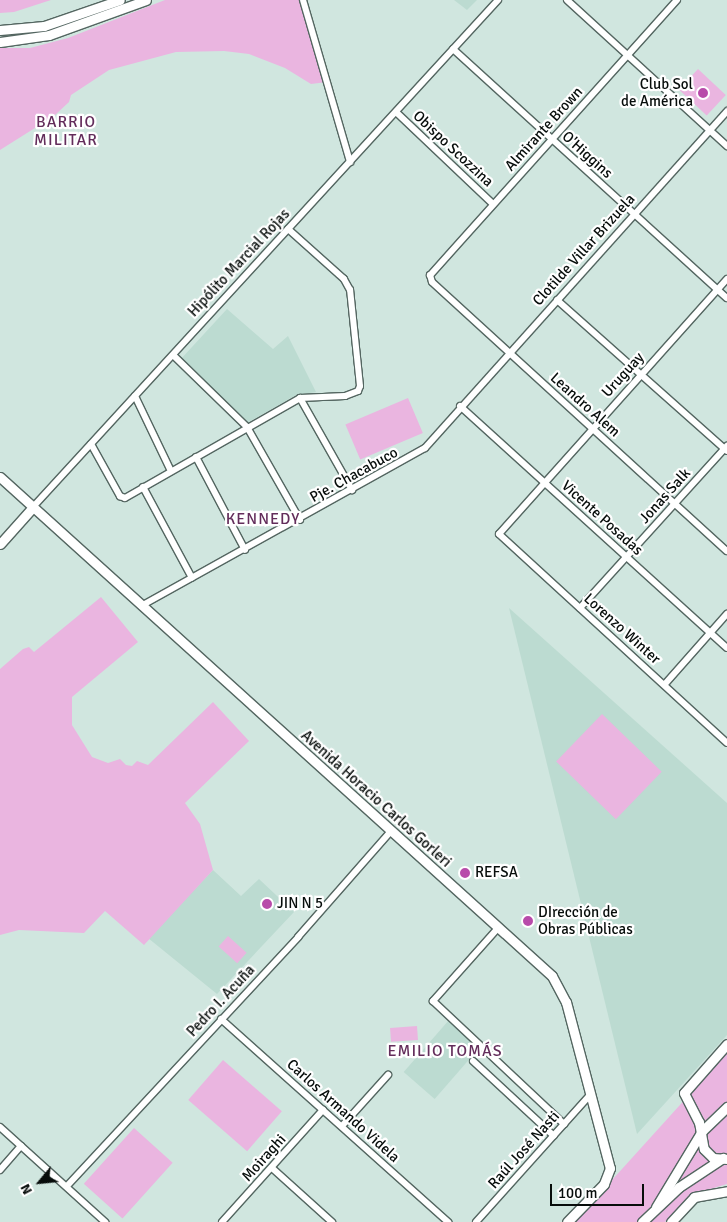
<!DOCTYPE html>
<meta charset="utf-8">
<style>
body{margin:0}
#map{position:relative;width:727px;height:1222px;overflow:hidden;background:#d0e6df;font-family:Signika,sans-serif}
div>[style]{position:absolute}
.built>*{inset:0;background:#bcdbd1;transform-origin:0 0}
.green>*{inset:0;background:#eab5e0;transform-origin:0 0}
.roads{filter:drop-shadow(1px 0 #546661) drop-shadow(-1px 0 #546661) drop-shadow(0 1px #546661) drop-shadow(0 -1px #546661)}
.minor>*{height:6px;margin:-3px;padding:0 3px;transform-origin:3px;border-radius:3px;background:#fff}
.major>*{height:9px;margin:-4.5px;padding:0 4.5px;transform-origin:4.5px;border-radius:4.5px;background:#fff}
.dots>*{width:14px;height:14px;translate:-50% -50%;box-sizing:border-box;border:2px solid #fff;border-radius:50%}
span{translate:-50% -50%;white-space:nowrap;text-align:center;line-height:1.15;-webkit-text-stroke:4.5px #fff;paint-order:stroke}
.poi-label{font-size:15px;color:#070d0b}
.right{translate:-100% -50%;text-align:right}
.left{translate:0 -50%;text-align:left}
.street-label{font-size:15px;color:#070d0b}
.neighbourhood-label{font-size:16px;color:#632d5b;letter-spacing:1px}
.north{position:absolute;left:15px;top:1157px;width:50px;height:50px;-webkit-text-stroke:4px #fff;paint-order:stroke;rotate:242deg;font-size:14px;font-weight:700;line-height:20px;text-align:center;color:#070d0b}
.north::after{content:'';display:block;margin:auto;width:18px;height:22px;background:#070d0b;clip-path:polygon(50% 0,100% 100%,50% 72%,0 100%)}
.scale{position:absolute;left:550px;top:1184px;width:94px;height:22px;box-sizing:border-box;border:2px solid #070d0b;border-top:0;padding-left:6px;font-size:15px;line-height:18px;white-space:nowrap;color:#070d0b;-webkit-text-stroke:4px #fff;paint-order:stroke}
</style>
<div id="map">
<div class="built">
<div style="clip-path:polygon(454px 0,477px 0,467px 10px)"></div>
<div style="clip-path:polygon(227px 309px,273px 349px,288px 336px,316px 392px,296px 395px,247px 423px,180px 360px)"></div>
<div style="clip-path:polygon(509px 608px,727px 803px,727px 1035px,637px 1134px)"></div>
<div style="clip-path:polygon(213px 870px,241px 896px,259px 879px,294px 912px,217px 994px,148px 938px)"></div>
<div style="left:449px;top:1020px;width:41px;height:69px;rotate:41deg"></div>
</div>
<div class="green">
<div style="clip-path:polygon(0 0,51px 0,14px 12px,0 13px)"></div>
<div style="clip-path:polygon(165px 0,303px 0,327px 82px,311px 84px,285px 68px,249px 54px,224px 51px,176px 52px,109px 70px,71px 95px,69px 102px,54px 116px,0 150px,0 48px,30px 48px,68px 38px)"></div>
<div style="left:698px;top:69px;width:38px;height:28px;rotate:43deg"></div>
<div style="left:408px;top:398px;width:38px;height:68px;rotate:67deg"></div>
<div style="clip-path:polygon(101px 597px,138px 642px,72px 697px,72px 725px,92px 757px,108px 763px,120px 759px,126px 765px,132px 766px,137px 761px,148px 765px,213px 702px,249px 741px,185px 803px,200px 824px,213px 870px,144px 945px,105px 911px,84px 933px,19px 930px,0 935px,0 669px,23px 649px,29px 647px,34px 652px)"></div>
<div style="left:602px;top:714px;width:83px;height:66px;rotate:44deg"></div>
<div style="left:228px;top:936px;width:25px;height:14px;rotate:42deg"></div>
<div style="left:417px;top:1026px;width:14px;height:27px;rotate:86deg"></div>
<div style="clip-path:polygon(727px 1053px,727px 1184px,690px 1195px,665px 1222px,574px 1222px)"></div>
<div style="left:223px;top:1060px;width:78px;height:53px;rotate:41deg"></div>
<div style="left:134px;top:1128px;width:52px;height:75px;rotate:42deg"></div>
</div>
<div class="roads">
<div class="minor">
<div style="left:303px;top:0;width:169px;rotate:73.8deg"></div>
<div style="left:567px;top:0;width:217px;rotate:42.4deg"></div>
<div style="left:677px;top:0;width:370px;rotate:131.9deg"></div>
<div style="left:430px;top:275px;width:7px;rotate:74deg"></div>
<div style="left:432px;top:282px;width:399px;rotate:42.4deg"></div>
<div style="left:453px;top:49px;width:370px;rotate:42.3deg"></div>
<div style="left:396px;top:112px;width:134px;rotate:43.5deg"></div>
<div style="left:727px;top:279px;width:342px;rotate:131.8deg"></div>
<div style="left:499px;top:534px;width:309px;rotate:42.5deg"></div>
<div style="left:557px;top:300px;width:227px;rotate:41.6deg"></div>
<div style="left:173px;top:355px;width:103px;rotate:44.2deg"></div>
<div style="left:247px;top:427px;width:107px;rotate:60.3deg"></div>
<div style="left:135px;top:396px;width:83px;rotate:64.4deg"></div>
<div style="left:300px;top:398px;width:106px;rotate:60.5deg"></div>
<div style="left:460px;top:406px;width:360px;rotate:42.2deg"></div>
<div style="left:91px;top:444px;width:60px;rotate:60.9deg"></div>
<div style="left:120px;top:496px;width:5px;rotate:22deg"></div>
<div style="left:125px;top:498px;width:202px;rotate:-29.7deg"></div>
<div style="left:300px;top:398px;width:45px;rotate:-2.5deg"></div>
<div style="left:345px;top:396px;width:14px;rotate:-21deg"></div>
<div style="left:358px;top:391px;width:5px;rotate:-68deg"></div>
<div style="left:360px;top:386px;width:97px;rotate:-95.9deg"></div>
<div style="left:350px;top:290px;width:13px;rotate:-119deg"></div>
<div style="left:344px;top:279px;width:75px;rotate:-138.2deg"></div>
<div style="left:196px;top:457px;width:105px;rotate:62.2deg"></div>
<div style="left:143px;top:487px;width:103px;rotate:61.7deg"></div>
<div style="left:33px;top:507px;width:688px;rotate:-47.47deg"></div>
<div style="left:141px;top:606px;width:325px;rotate:-29.1deg"></div>
<div style="left:425px;top:448px;width:453px;rotate:-48.1deg"></div>
<div style="left:580px;top:608px;width:219px;rotate:-47.8deg"></div>
<div style="left:665px;top:684px;width:94px;rotate:-48.5deg"></div>
<div style="left:498px;top:928px;width:98px;rotate:131.7deg"></div>
<div style="left:433px;top:1001px;width:180px;rotate:43.2deg"></div>
<div style="left:221px;top:1019px;width:305px;rotate:41.8deg"></div>
<div style="left:473px;top:1061px;width:110px;rotate:42.8deg"></div>
<div style="left:342px;top:1126px;width:69px;rotate:-48deg"></div>
<div style="left:0;top:1127px;width:142px;rotate:42.1deg"></div>
<div style="left:272px;top:1168px;width:81px;rotate:42deg"></div>
<div style="left:0;top:1170px;width:32px;rotate:-49deg"></div>
<div style="left:67px;top:1186px;width:340px;rotate:-47.1deg"></div>
<div style="left:298px;top:937px;width:141px;rotate:-48.7deg"></div>
<div style="left:222px;top:1222px;width:151px;rotate:-48deg"></div>
<div style="left:476px;top:1222px;width:172px;rotate:-48.1deg"></div>
</div>
<div class="major">
<div style="left:0;top:30px;width:44px;rotate:-5.2deg"></div>
<div style="left:44px;top:26px;width:80px;rotate:-18.9deg"></div>
<div style="left:0;top:42px;width:49px;rotate:-8.1deg"></div>
<div style="left:49px;top:35px;width:103px;rotate:-19.8deg"></div>
<div style="left:0;top:477px;width:744px;rotate:42.11deg"></div>
<div style="left:552px;top:976px;width:30px;rotate:62deg"></div>
<div style="left:566px;top:1002px;width:172px;rotate:75.2deg"></div>
<div style="left:610px;top:1168px;width:17px;rotate:111deg"></div>
<div style="left:604px;top:1184px;width:53px;rotate:134.2deg"></div>
<div style="left:0;top:544px;width:50px;rotate:-48.3deg"></div>
<div style="left:727px;top:1044px;width:65px;rotate:131.3deg"></div>
<div style="left:684px;top:1093px;width:33px;rotate:63deg"></div>
<div style="left:699px;top:1122px;width:27px;rotate:80deg"></div>
<div style="left:704px;top:1149px;width:13px;rotate:45deg"></div>
<div style="left:713px;top:1158px;width:14px;rotate:4deg"></div>
<div style="left:656px;top:1207px;width:89px;rotate:-58.8deg"></div>
<div style="left:702px;top:1131px;width:35px;rotate:-44deg"></div>
<div style="left:642px;top:1222px;width:51px;rotate:-43.4deg"></div>
<div style="left:679px;top:1187px;width:53px;rotate:-33.4deg"></div>
<div style="left:671px;top:1222px;width:34px;rotate:-47deg"></div>
<div style="left:694px;top:1197px;width:34px;rotate:-10deg"></div>
</div>
</div>
<div class="dots">
<div style="left:703px;top:93px;background:#b84baa"></div>
<div style="left:465px;top:873px;background:#b84baa"></div>
<div style="left:267px;top:904px;background:#b84baa"></div>
<div style="left:528px;top:921px;background:#b84baa"></div>
</div>
<div class="poi-label">
<span class="right" style="left:693px;top:93px">Club Sol<br>de América</span>
<span class="left" style="left:475px;top:873px">REFSA</span>
<span class="left" style="left:277px;top:904px">JIN N 5</span>
<span class="left" style="left:538px;top:921px">DIrección de<br>Obras Públicas</span>
</div>
<div class="street-label">
<span style="left:544px;top:129px;rotate:-48deg">Almirante Brown</span>
<span style="left:453px;top:149px;rotate:43deg">Obispo Scozzina</span>
<span style="left:587px;top:155px;rotate:42deg">O'Higgins</span>
<span style="left:584px;top:250px;rotate:-48deg">Clotilde Villar Brizuela</span>
<span style="left:239px;top:263px;rotate:-47deg">Hipólito Marcial Rojas</span>
<span style="left:623px;top:375px;rotate:-48deg">Uruguay</span>
<span style="left:585px;top:405px;rotate:42deg">Leandro Alem</span>
<span style="left:354px;top:475px;rotate:-29deg">Pje. Chacabuco</span>
<span style="left:665px;top:496px;rotate:-48deg">Jonas Salk</span>
<span style="left:602px;top:518px;rotate:42deg">Vicente Posadas</span>
<span style="left:622px;top:629px;rotate:42deg">Lorenzo Winter</span>
<span style="left:376px;top:799px;rotate:42deg">Avenida Horacio Carlos Gorleri</span>
<span style="left:221px;top:1001px;rotate:-47deg">Pedro I. Acuña</span>
<span style="left:343px;top:1111px;rotate:42deg">Carlos Armando Videla</span>
<span style="left:524px;top:1150px;rotate:-48deg">Raúl José Nasti</span>
<span style="left:264px;top:1158px;rotate:-48deg">Moiraghi</span>
</div>
<div class="neighbourhood-label">
<span style="left:66px;top:131px">BARRIO<br>MILITAR</span>
<span style="left:263px;top:519px">KENNEDY</span>
<span style="left:445px;top:1051px">EMILIO TOMÁS</span>
</div>
<div class="north">N</div>
<div class="scale">100 m</div>
</div>
